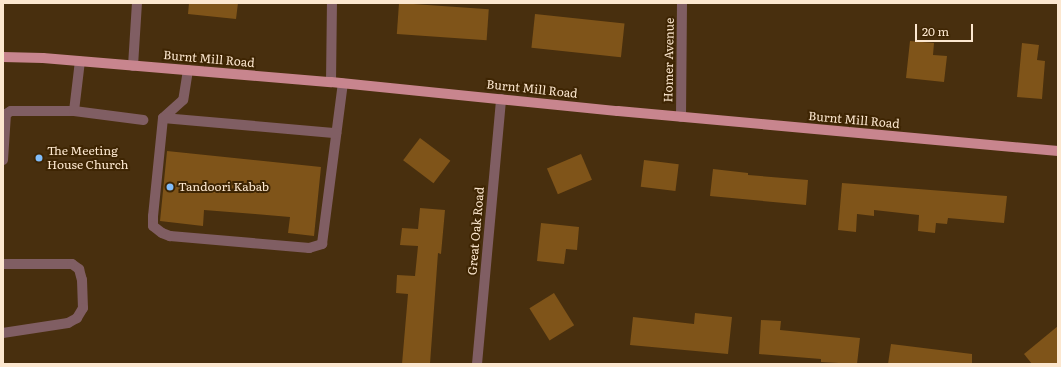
<!DOCTYPE html>
<style>
body{margin:0}
#map{position:relative;width:1061px;height:367px;overflow:hidden;background:#482f0e;font-family:Literata,serif}
div>[style]{position:absolute}
.building>*{inset:0;background:#7f5419;transform-origin:0 0}
.minor>*{height:10px;margin:-5px;padding:0 5px;transform-origin:5px;border-radius:5px;background:#805e63}
.major>*{height:10px;margin:-5px;padding:0 5px;transform-origin:5px;border-radius:5px;background:#c8858e}
.dots>*{width:11px;height:11px;translate:-50% -50%;box-sizing:border-box;border:2px solid #3e2503;border-radius:50%}
span{translate:-50% -50%;white-space:nowrap;text-align:center;line-height:1.15;-webkit-text-stroke:4px #3e2503;paint-order:stroke}
.street-label{font-size:12px;color:#fce7cf}
.poi-label{font-size:12px;color:#fce7cf}
.left{translate:0 -50%;text-align:left}
.frame{position:absolute;inset:0;border:4px solid #fce7cf;pointer-events:none}
.scale{position:absolute;left:915px;top:24px;width:58px;height:18px;box-sizing:border-box;border:2px solid #fce7cf;border-top:0;padding-left:5px;font-size:12px;line-height:14px;white-space:nowrap;color:#fce7cf;-webkit-text-stroke:3px #3e2503;paint-order:stroke}
</style>
<div id="map">
<div class="building">
<div style="clip-path:polygon(189px 3px,238px 3px,236px 19px,188px 14px)"></div>
<div style="left:399px;top:3px;width:90px;height:31px;rotate:4deg"></div>
<div style="left:535px;top:14px;width:90px;height:34px;rotate:6deg"></div>
<div style="clip-path:polygon(910px 41px,934px 43px,933px 55px,947px 56px,944px 82px,906px 78px)"></div>
<div style="clip-path:polygon(1022px 43px,1039px 45px,1037px 60px,1045px 61px,1042px 99px,1017px 97px)"></div>
<div style="left:420px;top:138px;width:38px;height:28px;rotate:37deg"></div>
<div style="clip-path:polygon(167px 151px,321px 167px,314px 236px,288px 233px,290px 217px,255px 214px,204px 210px,203px 226px,160px 221px)"></div>
<div style="left:581px;top:154px;width:28px;height:37px;rotate:67deg"></div>
<div style="left:644px;top:160px;width:35px;height:27px;rotate:7deg"></div>
<div style="clip-path:polygon(713px 169px,748px 173px,748px 175px,808px 180px,806px 205px,710px 196px)"></div>
<div style="clip-path:polygon(842px 183px,1007px 196px,1004px 223px,948px 218px,947px 224px,936px 223px,935px 233px,918px 231px,919px 215px,874px 210px,874px 216px,857px 214px,856px 232px,838px 230px)"></div>
<div style="clip-path:polygon(420px 208px,445px 210px,441px 254px,438px 253px,430px 364px,402px 364px,408px 294px,396px 293px,397px 275px,415px 276px,418px 246px,400px 245px,402px 228px,418px 229px)"></div>
<div style="clip-path:polygon(541px 223px,579px 227px,577px 250px,566px 249px,564px 264px,537px 261px)"></div>
<div style="left:554px;top:293px;width:38px;height:29px;rotate:58deg"></div>
<div style="clip-path:polygon(695px 313px,732px 317px,728px 354px,630px 345px,633px 317px,694px 324px)"></div>
<div style="clip-path:polygon(761px 320px,781px 321px,780px 330px,860px 338px,857px 364px,821px 362px,821px 359px,759px 354px)"></div>
<div style="clip-path:polygon(1058px 326px,1058px 364px,1032px 364px,1024px 354px)"></div>
<div style="clip-path:polygon(891px 344px,972px 354px,972px 364px,888px 364px)"></div>
</div>
<div class="minor">
<div style="left:133px;top:66px;width:63px;rotate:-86.4deg"></div>
<div style="left:188px;top:70px;width:30px;rotate:99deg"></div>
<div style="left:183px;top:100px;width:27px;rotate:138deg"></div>
<div style="left:163px;top:118px;width:99px;rotate:95.8deg"></div>
<div style="left:153px;top:216px;width:10px;rotate:90deg"></div>
<div style="left:153px;top:226px;width:11px;rotate:38deg"></div>
<div style="left:162px;top:233px;width:9px;rotate:21deg"></div>
<div style="left:170px;top:236px;width:140px;rotate:4.9deg"></div>
<div style="left:309px;top:248px;width:14px;rotate:-17deg"></div>
<div style="left:322px;top:244px;width:162px;rotate:-82.6deg"></div>
<div style="left:331px;top:82px;width:79px;rotate:-89.3deg"></div>
<div style="left:74px;top:111px;width:70px;rotate:7.4deg"></div>
<div style="left:681px;top:117px;width:114px;rotate:-89.5deg"></div>
<div style="left:163px;top:118px;width:174px;rotate:5deg"></div>
<div style="left:3px;top:160px;width:46px;rotate:-86.3deg"></div>
<div style="left:6px;top:114px;width:6px;rotate:-31deg"></div>
<div style="left:11px;top:111px;width:63px"></div>
<div style="left:74px;top:111px;width:50px;rotate:-83.2deg"></div>
<div style="left:3px;top:264px;width:69px"></div>
<div style="left:72px;top:264px;width:9px;rotate:36deg"></div>
<div style="left:79px;top:269px;width:11px;rotate:75deg"></div>
<div style="left:82px;top:280px;width:28px;rotate:88deg"></div>
<div style="left:83px;top:308px;width:12px;rotate:121deg"></div>
<div style="left:77px;top:318px;width:10px;rotate:151deg"></div>
<div style="left:68px;top:323px;width:66px;rotate:171.3deg"></div>
<div style="left:477px;top:364px;width:266px;rotate:-84.8deg"></div>
</div>
<div class="major">
<div style="left:3px;top:57px;width:40px;rotate:1.4deg"></div>
<div style="left:43px;top:58px;width:289px;rotate:4.8deg"></div>
<div style="left:331px;top:82px;width:288px;rotate:5.8deg"></div>
<div style="left:618px;top:111px;width:442px;rotate:5.2deg"></div>
</div>
<div class="dots">
<div style="left:39px;top:158px;background:#81bdfa"></div>
<div style="left:170px;top:187px;background:#81bdfa"></div>
</div>
<div class="street-label">
<span style="left:209px;top:59px;rotate:5deg">Burnt Mill Road</span>
<span style="left:669px;top:60px;rotate:-89deg">Homer Avenue</span>
<span style="left:532px;top:89px;rotate:6deg">Burnt Mill Road</span>
<span style="left:854px;top:120px;rotate:5deg">Burnt Mill Road</span>
<span style="left:476px;top:231px;rotate:-85deg">Great Oak Road</span>
</div>
<div class="poi-label">
<span class="left" style="left:47px;top:158px">The Meeting<br>House Church</span>
<span class="left" style="left:178px;top:187px">Tandoori Kabab</span>
</div>
<div class="frame"></div>
<div class="scale">20 m</div>
</div>
